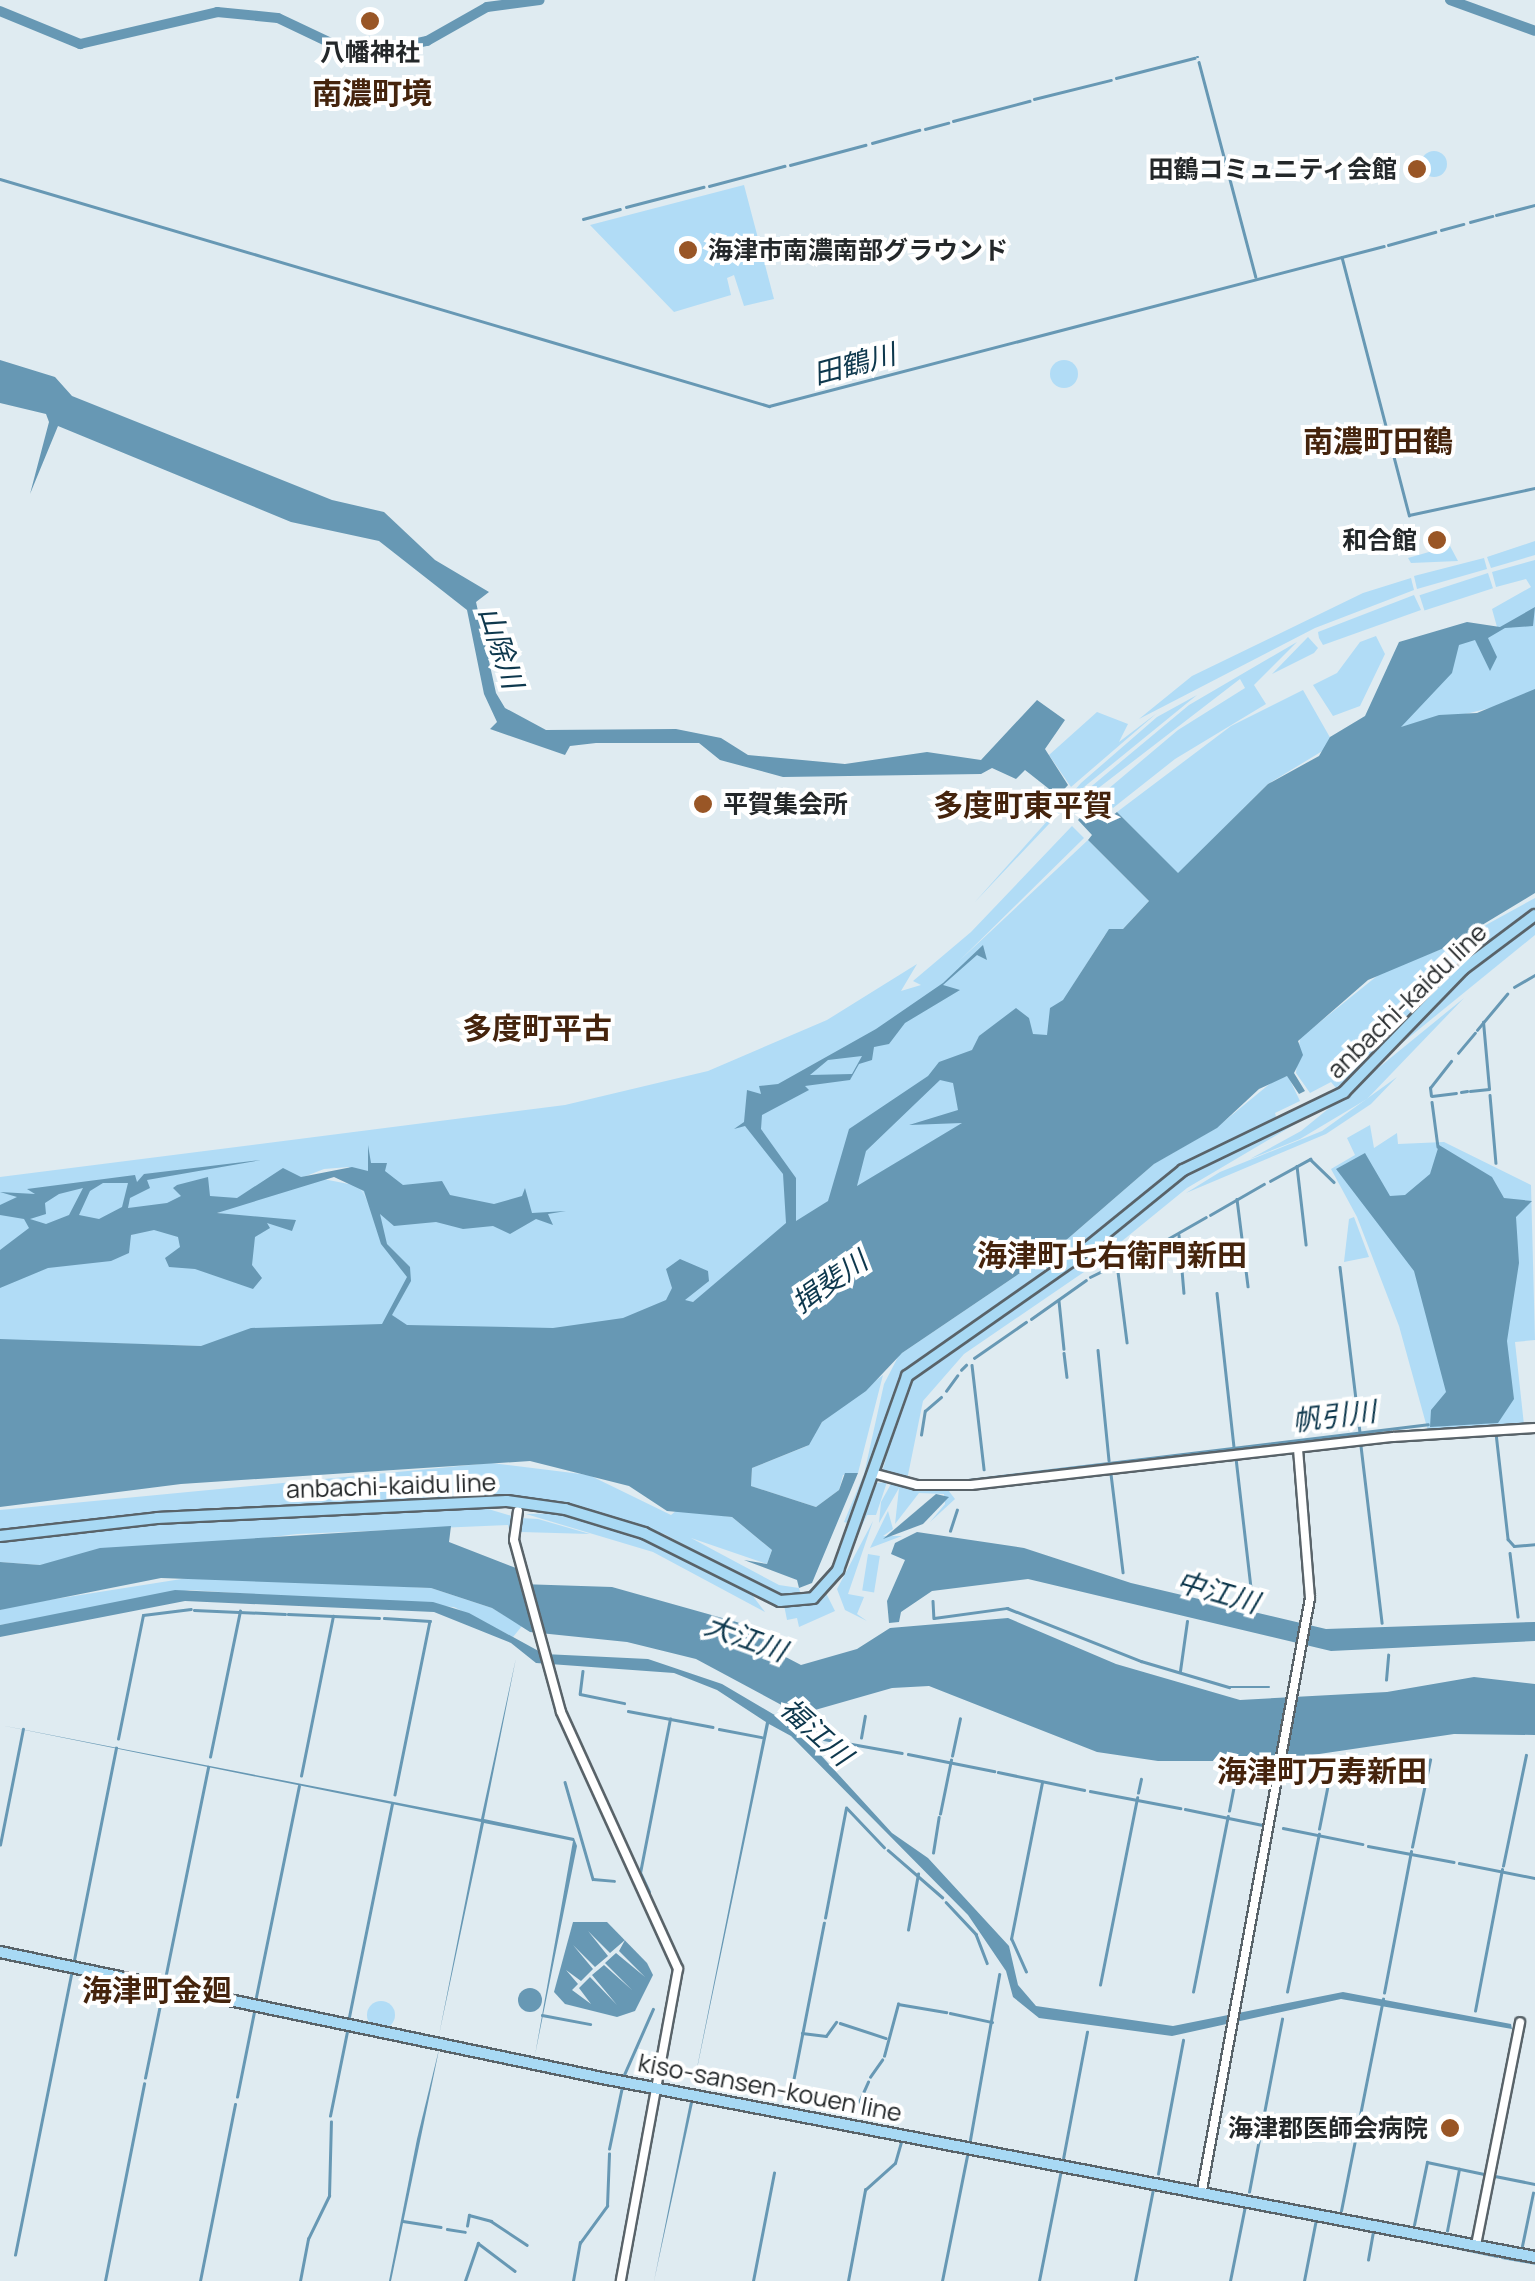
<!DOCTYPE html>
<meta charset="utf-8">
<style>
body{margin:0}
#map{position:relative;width:1535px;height:2281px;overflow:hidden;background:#dfebf1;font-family:Manrope,"Noto Sans JP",sans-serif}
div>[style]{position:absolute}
.green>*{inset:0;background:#b1dcf6;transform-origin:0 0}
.round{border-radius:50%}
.water>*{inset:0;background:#6798b4}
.pier>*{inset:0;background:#dfebf1}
.stream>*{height:2.5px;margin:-1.25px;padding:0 1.25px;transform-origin:1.25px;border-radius:1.25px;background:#6798b4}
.river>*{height:10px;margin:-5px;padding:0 5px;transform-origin:5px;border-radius:5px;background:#6798b4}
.roads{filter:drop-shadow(2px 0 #596369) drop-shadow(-2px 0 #596369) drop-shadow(0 2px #596369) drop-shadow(0 -2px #596369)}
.minor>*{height:8px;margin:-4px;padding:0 4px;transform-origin:4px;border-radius:4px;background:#fff}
.major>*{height:10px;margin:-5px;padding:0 5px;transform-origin:5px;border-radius:5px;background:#a8d9f4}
.dots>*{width:28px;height:28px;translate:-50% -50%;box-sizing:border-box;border:5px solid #fff;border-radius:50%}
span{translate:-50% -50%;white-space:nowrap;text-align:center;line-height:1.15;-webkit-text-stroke:8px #fff;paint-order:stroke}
.poi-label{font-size:25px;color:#24282a;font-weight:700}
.right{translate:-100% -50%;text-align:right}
.left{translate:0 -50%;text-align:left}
.street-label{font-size:25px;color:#24282a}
.water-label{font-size:28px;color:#0e384d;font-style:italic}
.quarter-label{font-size:30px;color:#45240d;font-weight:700}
</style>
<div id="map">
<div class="green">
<div class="round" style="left:1421px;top:151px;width:26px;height:26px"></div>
<div style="clip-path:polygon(744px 185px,774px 299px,744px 306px,734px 275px,727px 278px,731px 295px,674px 312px,590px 225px)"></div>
<div class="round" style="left:1050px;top:360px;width:28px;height:28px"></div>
<div style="clip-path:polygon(1535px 541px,1535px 555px,1491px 568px,1487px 557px)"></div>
<div style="clip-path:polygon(1450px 546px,1458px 561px,1411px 563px,1408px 558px)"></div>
<div style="clip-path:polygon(1484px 558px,1487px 569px,1417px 589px,1414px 576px)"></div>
<div style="clip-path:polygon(1535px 560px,1535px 697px,1404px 729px,1379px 726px,1454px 646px,1497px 627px,1492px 609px,1531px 587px,1526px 579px,1496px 587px,1492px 572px)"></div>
<div style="left:1488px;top:573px;width:16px;height:72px;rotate:72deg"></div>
<div style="clip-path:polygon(1411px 578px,1414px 590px,1315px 628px,1139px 719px,1192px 676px,1363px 593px)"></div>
<div style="clip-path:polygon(1414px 595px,1421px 610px,1323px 645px,1319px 638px,1318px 632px)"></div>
<div style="clip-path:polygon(1376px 636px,1385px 654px,1360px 706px,1333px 716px,1313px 685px,1337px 673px,1360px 642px)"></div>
<div style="clip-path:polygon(1308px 637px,1318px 648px,1314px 653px,1272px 674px)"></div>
<div style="clip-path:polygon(1297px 642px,1254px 685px,1266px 704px,1175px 759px,1113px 808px,1101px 795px,1178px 730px,1245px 688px,1240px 679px,1092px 793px,1087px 790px,1189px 705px)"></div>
<div style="clip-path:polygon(1303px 690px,1332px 741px,1329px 747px,1268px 784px,1178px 874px,1117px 812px,1231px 726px)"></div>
<div style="clip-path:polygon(1197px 695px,1084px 787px,974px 903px,1081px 783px,1157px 717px)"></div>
<div style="clip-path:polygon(1097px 712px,1128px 724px,1119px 742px,1157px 713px,1071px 787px,1049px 755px)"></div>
<div style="clip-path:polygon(1072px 826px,1084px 838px,958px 962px,1088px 840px,1149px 901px,1123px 929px,1105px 935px,1075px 982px,1055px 1029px,969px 1120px,695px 1301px,664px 1314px,565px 1329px,331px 1328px,201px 1346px,0 1340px,0 1283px,158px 1225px,237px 1221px,217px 1212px,323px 1179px,359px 1186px,373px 1210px,349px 1167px,324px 1169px,252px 1197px,0 1254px,0 1177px,565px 1105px,708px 1071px,827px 1020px,917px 964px,901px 991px,921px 985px,913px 981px,971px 932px)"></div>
<div style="clip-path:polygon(1535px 898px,1535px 911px,1462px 965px,1390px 1038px,1362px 1049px,1371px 1037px,1349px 1051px,1355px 1056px,1392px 1041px,1344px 1089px,1311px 1103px,1336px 1088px,1331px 1082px,1310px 1093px,1296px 1073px,1300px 1038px,1382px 972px,1444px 948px)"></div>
<div style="clip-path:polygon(1535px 919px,1535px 935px,1396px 1048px,1458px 979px)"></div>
<div style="clip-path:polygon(1464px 998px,1367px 1099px,1300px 1139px,1250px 1159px,1301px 1131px)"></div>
<div style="clip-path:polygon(1288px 1076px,1300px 1101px,1275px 1113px,1277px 1120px,1221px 1146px,903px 1375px,853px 1525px,844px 1522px,864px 1474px,884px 1384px,899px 1355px,1057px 1248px,1155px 1163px,1216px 1128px,1277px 1078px)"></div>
<div style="clip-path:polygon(1397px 1077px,1371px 1104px,1326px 1134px,1186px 1193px,1220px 1172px,1322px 1131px)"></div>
<div style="clip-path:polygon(1319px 1110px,1187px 1188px,1084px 1272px,964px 1354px,923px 1401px,907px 1480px,882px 1472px,909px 1379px,1203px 1162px)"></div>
<div style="clip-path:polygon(1370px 1125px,1374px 1148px,1397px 1133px,1398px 1144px,1444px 1142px,1531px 1185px,1535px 1340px,1515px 1342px,1524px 1425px,1428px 1431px,1399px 1326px,1357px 1217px,1331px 1169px,1355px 1155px,1347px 1138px)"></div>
<div style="clip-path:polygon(1354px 1217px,1369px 1257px,1344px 1262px,1349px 1219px)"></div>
<div style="clip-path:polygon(883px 1375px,858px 1473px,843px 1475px,839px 1490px,816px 1507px,751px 1486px,752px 1468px,807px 1446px,822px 1422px)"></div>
<div style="clip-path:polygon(491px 1463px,589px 1475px,671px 1515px,677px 1510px,732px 1517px,772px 1550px,767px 1564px,691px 1538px,779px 1585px,799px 1588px,802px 1599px,788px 1600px,664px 1534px,508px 1498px,211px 1508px,0 1533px,0 1510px)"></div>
<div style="clip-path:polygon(887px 1482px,876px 1515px,867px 1515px,837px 1579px,877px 1483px)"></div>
<div style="clip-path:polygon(892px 1482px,948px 1490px,955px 1499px,930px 1522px,945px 1504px,944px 1494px,919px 1493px,895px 1524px,899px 1488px,879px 1523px,881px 1502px)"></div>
<div style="clip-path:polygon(468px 1503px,512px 1516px,516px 1557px,508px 1525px,297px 1534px,40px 1565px,0 1562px,0 1539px,107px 1525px)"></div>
<div style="clip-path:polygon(888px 1511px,893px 1529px,883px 1536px,902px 1536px,870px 1548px)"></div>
<div style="clip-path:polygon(569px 1513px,644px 1536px,746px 1587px,765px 1612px,653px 1552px,526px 1514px)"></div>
<div style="clip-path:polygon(520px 1518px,538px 1519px,590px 1534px,521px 1532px)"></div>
<div style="clip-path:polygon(873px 1521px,848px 1594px,864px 1597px,857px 1614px,867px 1621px,845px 1610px,837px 1589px)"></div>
<div style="left:868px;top:1554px;width:12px;height:37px;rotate:9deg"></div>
<div style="clip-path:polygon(194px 1577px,431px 1588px,492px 1608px,522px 1626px,513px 1637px,454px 1607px,190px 1590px,0 1625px,0 1610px,11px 1606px)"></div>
<div style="clip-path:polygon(826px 1593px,835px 1611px,799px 1627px,797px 1618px,787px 1620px,784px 1605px,809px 1603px)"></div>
<div class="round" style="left:367px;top:2001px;width:28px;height:28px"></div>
</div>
<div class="water">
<div style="clip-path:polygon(0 360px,55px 377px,72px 396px,332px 500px,384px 512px,435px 560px,489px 592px,476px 602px,496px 693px,505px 708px,546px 730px,676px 729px,721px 738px,748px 755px,845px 764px,927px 752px,981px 760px,1037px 700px,1065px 720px,1045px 749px,1068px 785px,1058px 796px,1025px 770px,1016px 779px,992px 768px,981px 774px,783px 777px,720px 760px,699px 743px,596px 743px,570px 746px,565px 755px,490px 729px,497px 722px,484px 694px,467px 610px,379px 541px,291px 522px,58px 426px,30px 494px,49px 422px,46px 414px,0 403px)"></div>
<div style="clip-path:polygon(evenodd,1535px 607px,1533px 626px,1505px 628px,1488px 638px,1497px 657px,1490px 671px,1475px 640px,1459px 645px,1452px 673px,1401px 727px,1439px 715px,1477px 713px,1535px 689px,1535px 893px,1444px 948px,1368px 980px,1298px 1041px,1303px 1055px,1294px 1073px,1305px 1091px,1299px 1094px,1287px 1076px,1259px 1089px,1217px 1128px,1154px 1164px,1057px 1248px,902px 1353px,866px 1391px,822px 1422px,809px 1445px,752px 1468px,751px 1486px,816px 1507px,839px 1490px,845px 1473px,858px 1473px,812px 1583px,799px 1588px,797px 1580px,744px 1560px,767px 1564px,772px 1550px,732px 1517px,667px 1511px,629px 1486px,530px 1461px,181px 1484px,0 1507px,0 1339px,201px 1346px,251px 1328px,382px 1324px,407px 1277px,381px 1244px,364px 1191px,334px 1177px,217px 1213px,296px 1220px,292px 1231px,267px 1223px,270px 1228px,255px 1237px,252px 1265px,262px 1278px,253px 1289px,195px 1269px,169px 1267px,165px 1258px,180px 1247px,178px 1237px,154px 1230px,131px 1235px,129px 1253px,111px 1261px,48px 1268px,0 1288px,0 1250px,29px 1228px,24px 1219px,0 1215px,0 1205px,17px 1197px,0 1192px,35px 1194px,27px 1189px,135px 1175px,137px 1182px,144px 1174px,261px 1160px,147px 1180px,150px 1188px,130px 1198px,128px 1208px,167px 1203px,181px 1196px,173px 1188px,177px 1185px,208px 1177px,210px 1196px,237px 1198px,283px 1168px,301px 1177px,352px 1167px,368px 1171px,368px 1145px,371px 1163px,387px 1163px,385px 1171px,403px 1185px,442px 1181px,450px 1195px,494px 1204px,522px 1196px,525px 1188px,532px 1213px,566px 1211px,548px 1214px,553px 1225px,536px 1219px,510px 1234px,493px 1226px,463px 1229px,436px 1222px,394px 1226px,380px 1214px,387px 1244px,410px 1267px,411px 1281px,392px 1315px,407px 1325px,553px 1328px,623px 1318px,666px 1300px,672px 1288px,666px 1269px,680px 1259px,708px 1271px,709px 1281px,685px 1300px,693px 1302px,786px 1223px,783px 1174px,745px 1126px,734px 1129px,744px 1122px,747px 1090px,761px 1094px,759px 1086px,778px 1084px,876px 1029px,943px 983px,983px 945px,987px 960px,977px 955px,943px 985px,960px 990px,905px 1023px,889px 1044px,874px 1047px,872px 1060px,859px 1064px,850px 1080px,805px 1086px,809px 1090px,762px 1115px,761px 1129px,796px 1178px,796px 1221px,828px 1201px,849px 1129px,928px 1076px,939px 1062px,972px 1050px,979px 1036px,1016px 1008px,1029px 1018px,1033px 1034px,1047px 1035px,1050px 1008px,1063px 1000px,1109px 929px,1123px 929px,1149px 901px,1088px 840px,1092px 835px,1078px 820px,1095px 802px,1112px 816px,1117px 812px,1178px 873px,1268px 784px,1319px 756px,1330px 737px,1365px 716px,1399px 642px,1467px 622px,1500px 627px,1535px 607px,862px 1056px,852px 1074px,810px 1075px,828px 1060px,862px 1056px,1535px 607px,940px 1080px,953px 1083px,958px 1110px,909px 1125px,962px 1123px,857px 1186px,866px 1151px,940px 1080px,1535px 607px,103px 1183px,128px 1183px,122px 1207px,99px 1219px,79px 1215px,90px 1191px,103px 1183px,1535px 607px,83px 1188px,69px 1215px,46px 1224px,30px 1219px,46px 1214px,45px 1203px,59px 1194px,83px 1188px)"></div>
<div style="clip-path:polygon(1439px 1145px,1492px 1177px,1504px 1198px,1532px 1201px,1516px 1217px,1519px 1263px,1507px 1341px,1514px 1399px,1498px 1423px,1430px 1427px,1431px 1410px,1446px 1392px,1414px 1271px,1336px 1169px,1365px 1153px,1390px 1196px,1405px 1195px,1430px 1174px)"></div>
<div style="clip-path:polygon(936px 1494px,949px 1497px,923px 1524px,883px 1539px)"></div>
<div style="clip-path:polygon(451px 1526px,449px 1542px,516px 1568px,520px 1584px,612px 1587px,765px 1630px,778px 1653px,801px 1665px,857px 1649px,890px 1628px,1008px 1618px,1116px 1664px,1240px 1700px,1387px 1692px,1474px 1677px,1535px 1684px,1535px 1735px,1454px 1734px,1272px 1761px,1158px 1761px,1097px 1752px,929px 1686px,892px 1688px,815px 1710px,787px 1708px,696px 1659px,627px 1642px,530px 1632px,492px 1608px,431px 1588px,161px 1578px,0 1610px,0 1562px,40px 1565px,100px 1548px)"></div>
<div style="clip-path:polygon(917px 1532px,1024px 1548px,1131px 1583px,1326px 1629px,1535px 1622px,1535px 1641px,1331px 1651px,1028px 1579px,932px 1591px,901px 1612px,899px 1622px,889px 1623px,887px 1601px,905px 1560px,891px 1554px,895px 1543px)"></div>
<div style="clip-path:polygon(175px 1590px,433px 1602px,469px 1613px,544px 1654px,648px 1659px,722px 1684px,795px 1727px,892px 1833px,928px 1858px,1009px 1946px,1018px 1985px,1036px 2006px,1173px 2026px,1343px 1992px,1511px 2024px,1512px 2029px,1341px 1999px,1172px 2036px,1039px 2018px,1013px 1997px,1006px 1971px,968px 1915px,791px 1736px,769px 1724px,694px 2083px,766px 1722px,717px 1690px,674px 1673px,536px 1663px,511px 1643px,434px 1612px,185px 1601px,0 1637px,0 1625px)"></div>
<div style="clip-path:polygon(516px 1658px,484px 1819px,574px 1838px,577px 1846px,535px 2055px,573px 1841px,484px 1823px,439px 2035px,481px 1822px,0 1725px,481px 1819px)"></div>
<div style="clip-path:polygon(573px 1922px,607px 1922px,647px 1963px,653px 1975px,635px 2011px,617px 2017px,565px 2004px,554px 1992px)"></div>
<div class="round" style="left:518px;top:1988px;width:24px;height:24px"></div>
<div style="clip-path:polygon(440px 2045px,391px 2281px,389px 2281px,417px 2139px)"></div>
<div style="clip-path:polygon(691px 2097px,694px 2098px,654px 2281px)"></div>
</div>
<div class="pier">
<div style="clip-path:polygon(588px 1931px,610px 1953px,625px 1940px,619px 1951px,645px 1977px,616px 1953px,605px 1963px,632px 1990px,604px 1965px,592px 1975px,617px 2005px,590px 1977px,579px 1988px,591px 2004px,572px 1990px,578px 1984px,566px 1970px,581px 1981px,593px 1969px,573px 1945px,595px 1967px,608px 1956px)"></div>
</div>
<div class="stream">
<div style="left:1197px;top:57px;width:1px"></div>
<div style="left:1199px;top:62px;width:222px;rotate:75.2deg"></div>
<div style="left:1116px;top:78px;width:81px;rotate:-14.4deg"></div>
<div style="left:1034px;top:99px;width:79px;rotate:-13.9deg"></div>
<div style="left:953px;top:121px;width:79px;rotate:-14.7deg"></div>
<div style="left:925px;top:129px;width:24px;rotate:-15deg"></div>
<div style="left:872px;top:143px;width:49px;rotate:-15.5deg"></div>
<div style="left:790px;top:165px;width:78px;rotate:-14.9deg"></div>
<div style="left:0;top:179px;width:802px;rotate:16.45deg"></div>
<div style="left:769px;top:406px;width:635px;rotate:-14.58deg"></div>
<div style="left:709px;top:186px;width:78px;rotate:-14.9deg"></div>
<div style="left:626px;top:207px;width:80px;rotate:-14.6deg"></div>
<div style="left:1496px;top:215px;width:40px;rotate:-14.4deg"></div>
<div style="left:583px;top:219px;width:38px;rotate:-15deg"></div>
<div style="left:1470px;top:222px;width:23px;rotate:-15deg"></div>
<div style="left:1441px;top:230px;width:23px;rotate:-15deg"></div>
<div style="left:1388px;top:245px;width:49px;rotate:-15.5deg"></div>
<div style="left:1342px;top:257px;width:267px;rotate:75.4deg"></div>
<div style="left:1409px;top:515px;width:129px;rotate:-12.1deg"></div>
<div style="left:1514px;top:987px;width:24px;rotate:-30deg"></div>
<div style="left:1477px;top:1030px;width:47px;rotate:-50.2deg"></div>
<div style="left:1458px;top:1053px;width:26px;rotate:-50deg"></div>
<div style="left:1470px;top:1091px;width:19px;rotate:-6deg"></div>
<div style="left:1489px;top:1089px;width:67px;rotate:-95.1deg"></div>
<div style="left:1461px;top:1092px;width:6px;rotate:-9deg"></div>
<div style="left:1490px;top:1095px;width:68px;rotate:85deg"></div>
<div style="left:1431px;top:1096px;width:8px;rotate:-97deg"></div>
<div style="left:1430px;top:1088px;width:34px;rotate:-52deg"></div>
<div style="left:1432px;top:1096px;width:24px;rotate:-7deg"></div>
<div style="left:1432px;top:1102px;width:45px;rotate:82.4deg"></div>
<div style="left:1297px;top:1166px;width:79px;rotate:83.4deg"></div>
<div style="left:1270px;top:1181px;width:46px;rotate:-28.8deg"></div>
<div style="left:1310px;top:1159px;width:33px;rotate:44deg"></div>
<div style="left:1237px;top:1199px;width:88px;rotate:82.8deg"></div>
<div style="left:1210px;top:1215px;width:62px;rotate:-29.9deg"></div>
<div style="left:1179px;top:1235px;width:58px;rotate:85.1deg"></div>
<div style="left:1150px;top:1249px;width:64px;rotate:-29.7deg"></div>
<div style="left:1122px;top:1262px;width:26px;rotate:-25deg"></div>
<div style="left:1117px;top:1264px;width:79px;rotate:82.7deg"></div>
<div style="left:1340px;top:1267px;width:166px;rotate:83.1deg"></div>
<div style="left:1090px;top:1277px;width:30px;rotate:-26deg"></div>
<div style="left:1217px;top:1293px;width:154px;rotate:83.7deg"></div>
<div style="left:1059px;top:1301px;width:48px;rotate:84.1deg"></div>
<div style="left:1031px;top:1319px;width:67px;rotate:-35.3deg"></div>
<div style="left:1098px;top:1350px;width:111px;rotate:84.3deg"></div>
<div style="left:1064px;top:1353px;width:24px;rotate:83deg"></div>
<div style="left:974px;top:1358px;width:63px;rotate:-34.7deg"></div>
<div style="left:972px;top:1365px;width:105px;rotate:83.4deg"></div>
<div style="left:961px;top:1370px;width:7px;rotate:-45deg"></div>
<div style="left:946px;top:1391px;width:19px;rotate:-54deg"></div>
<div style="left:1496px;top:1433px;width:107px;rotate:83.5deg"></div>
<div style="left:1508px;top:1539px;width:9px;rotate:49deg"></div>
<div style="left:1514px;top:1546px;width:21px;rotate:-5deg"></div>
<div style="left:921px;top:1435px;width:24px;rotate:-81deg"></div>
<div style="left:925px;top:1411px;width:21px;rotate:-41deg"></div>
<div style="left:1361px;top:1446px;width:178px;rotate:83.2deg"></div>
<div style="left:1236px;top:1458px;width:148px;rotate:83.4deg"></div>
<div style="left:1111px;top:1474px;width:99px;rotate:83deg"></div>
<div style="left:968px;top:1480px;width:463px;rotate:-6.9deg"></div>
<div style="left:950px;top:1531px;width:22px;rotate:-72deg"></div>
<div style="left:1510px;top:1553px;width:64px;rotate:82.8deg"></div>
<div style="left:933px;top:1601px;width:17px;rotate:87deg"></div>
<div style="left:934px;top:1618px;width:74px;rotate:-7.8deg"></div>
<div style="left:1007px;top:1608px;width:144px;rotate:21.6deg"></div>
<div style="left:1141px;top:1661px;width:92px;rotate:16.5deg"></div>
<div style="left:1229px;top:1687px;width:40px"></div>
<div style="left:194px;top:1610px;width:91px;rotate:2.5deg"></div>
<div style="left:288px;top:1614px;width:91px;rotate:2.5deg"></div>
<div style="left:384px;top:1618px;width:46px;rotate:3.7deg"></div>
<div style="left:430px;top:1621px;width:177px;rotate:101.4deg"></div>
<div style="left:583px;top:1671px;width:23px;rotate:97deg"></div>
<div style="left:580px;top:1694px;width:45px;rotate:11.6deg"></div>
<div style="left:1180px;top:1671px;width:50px;rotate:-82deg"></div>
<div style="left:1386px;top:1680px;width:25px;rotate:-85deg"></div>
<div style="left:628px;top:1711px;width:86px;rotate:10.7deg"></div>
<div style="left:719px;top:1729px;width:43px;rotate:10.8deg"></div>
<div style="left:818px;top:1738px;width:85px;rotate:10.1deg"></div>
<div style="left:861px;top:1738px;width:22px;rotate:-80deg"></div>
<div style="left:118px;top:1739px;width:126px;rotate:-78.6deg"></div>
<div style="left:143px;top:1615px;width:48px;rotate:-7.1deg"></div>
<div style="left:908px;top:1754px;width:88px;rotate:11.2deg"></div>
<div style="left:952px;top:1756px;width:38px;rotate:-78deg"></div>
<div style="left:210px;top:1757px;width:149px;rotate:-78.4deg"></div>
<div style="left:998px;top:1772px;width:88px;rotate:11.8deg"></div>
<div style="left:301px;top:1776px;width:163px;rotate:-78.7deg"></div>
<div style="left:565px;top:1782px;width:101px;rotate:73.9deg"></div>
<div style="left:593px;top:1879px;width:21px;rotate:5deg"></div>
<div style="left:1090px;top:1791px;width:92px;rotate:10.7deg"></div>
<div style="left:1138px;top:1793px;width:14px;rotate:-78deg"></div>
<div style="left:847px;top:1808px;width:54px;rotate:46.5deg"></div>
<div style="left:1185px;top:1809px;width:80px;rotate:11.6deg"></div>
<div style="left:1229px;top:1811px;width:38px;rotate:-79deg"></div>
<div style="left:940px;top:1814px;width:55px;rotate:-78.5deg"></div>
<div style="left:1283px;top:1828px;width:81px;rotate:11.4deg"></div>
<div style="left:1319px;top:1829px;width:56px;rotate:-78.7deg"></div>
<div style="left:0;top:1845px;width:118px;rotate:-78.8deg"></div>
<div style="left:1368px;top:1846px;width:87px;rotate:10.5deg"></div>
<div style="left:1412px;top:1847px;width:89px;rotate:-78.3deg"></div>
<div style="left:888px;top:1850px;width:72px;rotate:41deg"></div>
<div style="left:933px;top:1853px;width:36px;rotate:-81deg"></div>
<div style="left:1459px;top:1863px;width:77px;rotate:11.2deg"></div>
<div style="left:1503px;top:1866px;width:113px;rotate:-78.3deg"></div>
<div style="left:649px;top:1892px;width:21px;rotate:-115deg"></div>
<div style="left:640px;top:1873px;width:157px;rotate:-79deg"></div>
<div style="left:946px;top:1902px;width:44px;rotate:46.8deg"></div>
<div style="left:976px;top:1934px;width:31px;rotate:69deg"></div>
<div style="left:825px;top:1918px;width:112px;rotate:-79.2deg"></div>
<div style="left:908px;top:1930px;width:57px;rotate:-79.9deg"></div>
<div style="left:74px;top:1960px;width:216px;rotate:-78.8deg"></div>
<div style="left:1026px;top:1972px;width:36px;rotate:-114deg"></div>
<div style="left:1011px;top:1939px;width:160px;rotate:-78.8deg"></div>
<div style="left:165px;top:1979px;width:216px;rotate:-78.5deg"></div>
<div style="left:1100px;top:1985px;width:191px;rotate:-78.8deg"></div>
<div style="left:1193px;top:1992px;width:179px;rotate:-78.8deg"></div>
<div style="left:1287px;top:1992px;width:161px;rotate:-78.6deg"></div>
<div style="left:1384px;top:1993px;width:144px;rotate:-79.2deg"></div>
<div style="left:256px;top:1997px;width:215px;rotate:-78.5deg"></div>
<div style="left:1475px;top:2011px;width:144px;rotate:-79.2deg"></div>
<div style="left:950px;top:2013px;width:43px;rotate:12.1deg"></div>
<div style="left:542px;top:2015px;width:49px;rotate:10.6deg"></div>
<div style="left:349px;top:2017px;width:217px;rotate:-78.6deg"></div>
<div style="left:840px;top:2023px;width:48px;rotate:18.1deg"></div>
<div style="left:802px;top:2033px;width:24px;rotate:7deg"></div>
<div style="left:826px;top:2036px;width:17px;rotate:-54deg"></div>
<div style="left:884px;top:2056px;width:54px;rotate:-74.9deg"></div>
<div style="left:898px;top:2004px;width:49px;rotate:9.5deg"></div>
<div style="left:623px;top:2077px;width:74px;rotate:-66.2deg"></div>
<div style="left:870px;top:2077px;width:21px;rotate:-55deg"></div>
<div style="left:145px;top:2078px;width:90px;rotate:-78.4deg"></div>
<div style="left:791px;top:2092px;width:172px;rotate:-79deg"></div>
<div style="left:237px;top:2097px;width:92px;rotate:-78.7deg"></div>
<div style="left:859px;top:2102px;width:22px;rotate:-66deg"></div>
<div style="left:330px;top:2116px;width:91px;rotate:-78.6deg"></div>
<div style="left:970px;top:2140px;width:168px;rotate:-80deg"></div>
<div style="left:609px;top:2149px;width:63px;rotate:-78.2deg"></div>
<div style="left:1063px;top:2159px;width:129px;rotate:-79.3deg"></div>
<div style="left:1158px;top:2174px;width:136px;rotate:-79.4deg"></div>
<div style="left:1495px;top:2176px;width:41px;rotate:11.3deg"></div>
<div style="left:1249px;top:2192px;width:176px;rotate:-79.2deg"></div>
<div style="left:1341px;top:2211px;width:216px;rotate:-78.8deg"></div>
<div style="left:403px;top:2221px;width:38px;rotate:9deg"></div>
<div style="left:1414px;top:2225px;width:64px;rotate:-78.3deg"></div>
<div style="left:1427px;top:2162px;width:58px;rotate:11.9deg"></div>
<div style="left:467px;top:2226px;width:11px;rotate:-80deg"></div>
<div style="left:469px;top:2215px;width:23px;rotate:15deg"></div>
<div style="left:491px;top:2221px;width:43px;rotate:33.7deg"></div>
<div style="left:447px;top:2229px;width:18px;rotate:9deg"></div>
<div style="left:1447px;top:2231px;width:63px;rotate:-79deg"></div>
<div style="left:1522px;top:2246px;width:54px;rotate:-78.3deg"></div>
<div style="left:1455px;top:2247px;width:43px;rotate:12.1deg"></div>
<div style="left:15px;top:2255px;width:291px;rotate:-78.7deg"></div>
<div style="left:1502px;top:2257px;width:34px;rotate:10deg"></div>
<div style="left:1368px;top:2260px;width:28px;rotate:-80deg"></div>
<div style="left:105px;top:2281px;width:201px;rotate:-78.8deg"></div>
<div style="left:200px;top:2281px;width:180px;rotate:-78.8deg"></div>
<div style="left:300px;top:2281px;width:43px;rotate:-79.2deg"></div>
<div style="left:308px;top:2239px;width:48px;rotate:-64deg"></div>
<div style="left:329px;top:2196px;width:74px;rotate:-88.5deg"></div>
<div style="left:465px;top:2281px;width:40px;rotate:-71.1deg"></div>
<div style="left:478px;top:2243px;width:46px;rotate:37.1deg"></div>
<div style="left:573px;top:2281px;width:39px;rotate:-80deg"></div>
<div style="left:580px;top:2243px;width:46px;rotate:-53.9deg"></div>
<div style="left:607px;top:2206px;width:52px;rotate:-87.8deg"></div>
<div style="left:753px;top:2281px;width:110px;rotate:-79deg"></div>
<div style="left:848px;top:2281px;width:93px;rotate:-79.4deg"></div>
<div style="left:865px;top:2190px;width:40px;rotate:-42deg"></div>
<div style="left:895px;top:2163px;width:26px;rotate:-74deg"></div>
<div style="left:942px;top:2281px;width:133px;rotate:-78.7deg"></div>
<div style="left:1039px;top:2281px;width:113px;rotate:-78.8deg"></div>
<div style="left:1135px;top:2281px;width:94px;rotate:-78.9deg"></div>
<div style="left:1230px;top:2281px;width:76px;rotate:-78.7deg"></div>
<div style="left:1304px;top:2281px;width:63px;rotate:-79deg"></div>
</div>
<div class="river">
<div style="left:1450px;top:0;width:90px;rotate:20deg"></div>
<div style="left:0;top:11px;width:87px;rotate:22.4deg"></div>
<div style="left:80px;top:44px;width:141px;rotate:-13.1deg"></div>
<div style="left:217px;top:12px;width:61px;rotate:5.6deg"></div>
<div style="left:278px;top:18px;width:65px;rotate:25.4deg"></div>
<div style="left:337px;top:46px;width:44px;rotate:6.5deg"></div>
<div style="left:381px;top:51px;width:47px;rotate:-12.3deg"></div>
<div style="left:427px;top:41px;width:69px;rotate:-29.5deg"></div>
<div style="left:487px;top:7px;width:53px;rotate:-7.5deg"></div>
</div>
<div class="roads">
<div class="minor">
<div style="left:876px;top:1474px;width:42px;rotate:15deg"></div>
<div style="left:917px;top:1485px;width:54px"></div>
<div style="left:971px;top:1485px;width:425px;rotate:-6.5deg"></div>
<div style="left:1393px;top:1437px;width:142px;rotate:-3.6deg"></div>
<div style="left:518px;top:1511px;width:29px;rotate:98deg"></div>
<div style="left:514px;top:1540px;width:178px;rotate:74.7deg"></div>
<div style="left:561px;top:1712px;width:282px;rotate:65.5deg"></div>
<div style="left:678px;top:1969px;width:317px;rotate:100.4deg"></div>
<div style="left:1202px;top:2190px;width:602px;rotate:-79.66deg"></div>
<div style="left:1310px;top:1598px;width:148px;rotate:-94.6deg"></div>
<div style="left:1476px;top:2245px;width:227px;rotate:-78.8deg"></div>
</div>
<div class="major">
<div style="left:0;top:1536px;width:158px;rotate:-6.5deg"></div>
<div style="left:157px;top:1518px;width:350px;rotate:-2.8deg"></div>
<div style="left:507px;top:1501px;width:59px;rotate:7.9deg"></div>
<div style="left:565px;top:1509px;width:83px;rotate:16.9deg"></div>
<div style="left:644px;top:1533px;width:152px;rotate:26.6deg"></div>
<div style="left:780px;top:1601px;width:33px;rotate:-5deg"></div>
<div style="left:813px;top:1598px;width:38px;rotate:-48deg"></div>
<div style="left:838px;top:1570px;width:206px;rotate:-70.4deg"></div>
<div style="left:907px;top:1376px;width:200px;rotate:-35deg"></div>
<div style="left:1071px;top:1261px;width:144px;rotate:-39.1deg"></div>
<div style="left:1183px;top:1170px;width:179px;rotate:-25.8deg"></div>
<div style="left:1344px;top:1092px;width:171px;rotate:-45.9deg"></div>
<div style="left:1463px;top:969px;width:90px;rotate:-36.9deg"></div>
<div style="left:0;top:1952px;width:615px;rotate:11.82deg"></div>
<div style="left:602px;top:2078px;width:950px;rotate:10.86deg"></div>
</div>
</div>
<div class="dots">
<div style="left:370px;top:21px;background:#995626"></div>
<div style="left:1417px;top:169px;background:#995626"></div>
<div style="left:688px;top:250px;background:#995626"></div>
<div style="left:1437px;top:540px;background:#995626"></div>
<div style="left:703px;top:804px;background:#995626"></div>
<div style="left:1450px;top:2128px;background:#995626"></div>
</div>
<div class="poi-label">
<span style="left:370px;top:52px">八幡神社</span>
<span class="right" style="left:1397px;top:169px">田鶴コミュニティ会館</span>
<span class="left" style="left:708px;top:250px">海津市南濃南部グラウンド</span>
<span class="right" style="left:1417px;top:540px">和合館</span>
<span class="left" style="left:723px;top:804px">平賀集会所</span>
<span class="right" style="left:1428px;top:2128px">海津郡医師会病院</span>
</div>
<div class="street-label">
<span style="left:1407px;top:1001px;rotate:-44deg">anbachi-kaidu line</span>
<span style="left:391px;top:1486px;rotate:-2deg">anbachi-kaidu line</span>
<span style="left:770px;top:2088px;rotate:11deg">kiso-sansen-kouen line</span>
</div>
<div class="water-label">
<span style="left:854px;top:363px;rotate:-15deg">田鶴川</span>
<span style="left:502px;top:647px;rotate:72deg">山除川</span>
<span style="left:829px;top:1281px;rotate:-35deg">揖斐川</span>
<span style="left:1334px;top:1415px;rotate:-7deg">帆引川</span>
<span style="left:1218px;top:1591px;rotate:16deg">中江川</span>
<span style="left:746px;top:1637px;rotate:20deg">大江川</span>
<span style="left:817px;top:1731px;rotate:42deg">福江川</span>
</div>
<div class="quarter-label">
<span style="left:372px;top:93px">南濃町境</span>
<span style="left:1378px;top:441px">南濃町田鶴</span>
<span style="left:1023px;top:805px">多度町東平賀</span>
<span style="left:537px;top:1028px">多度町平古</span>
<span style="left:1112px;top:1255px">海津町七右衛門新田</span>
<span style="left:1322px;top:1771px">海津町万寿新田</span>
<span style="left:157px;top:1990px">海津町金廻</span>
</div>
</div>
